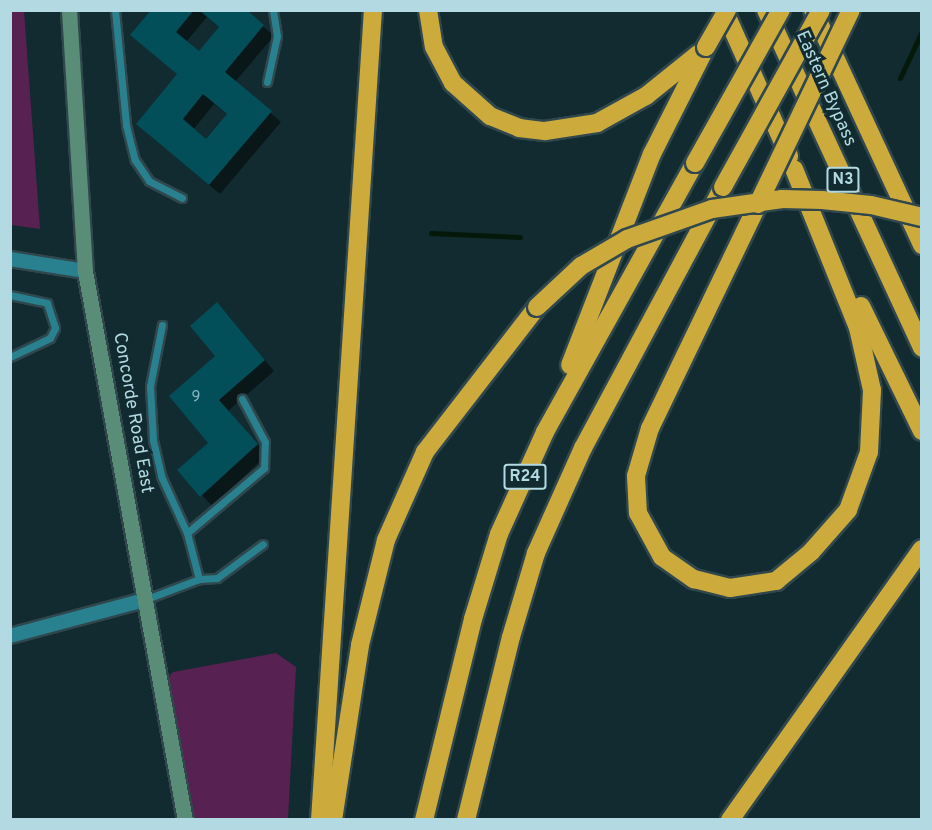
<!DOCTYPE html>
<style>
body{margin:0}
#map{position:relative;width:932px;height:830px;overflow:hidden;background:#112b30;font-family:Overpass,sans-serif}
div>[style]{position:absolute}
.green>*{inset:0;background:#572152}
.shadow>*{inset:0;background:#0007}
.stream>*{height:5px;margin:-2.5px;padding:0 2.5px;transform-origin:2.5px;border-radius:2.5px;background:#041909}
.building>*{inset:0;background:#024e59}
.roads{filter:drop-shadow(2px 0 #2f474d) drop-shadow(-2px 0 #2f474d) drop-shadow(0 2px #2f474d) drop-shadow(0 -2px #2f474d)}
.lane>*{height:7px;margin:-3.5px;padding:0 3.5px;transform-origin:3.5px;border-radius:3.5px;background:#298190}
.street>*{height:14px;margin:-7px;padding:0 7px;transform-origin:7px;border-radius:7px;background:#298190}
.secondary>*{height:15px;margin:-7.5px;padding:0 7.5px;transform-origin:7.5px;border-radius:7.5px;background:#5a8d77}
.highway>*{height:18px;margin:-9px;padding:0 9px;transform-origin:9px;border-radius:9px;background:#ccaa3c}
.bridges{filter:drop-shadow(2px 0 #2f474d) drop-shadow(-2px 0 #2f474d) drop-shadow(0 2px #2f474d) drop-shadow(0 -2px #2f474d)}
.highway-bridge>*{height:18px;margin:-9px;padding:0 9px;transform-origin:9px;border-radius:9px;background:#ccaa3c}
span{translate:-50% -50%;white-space:nowrap;text-align:center;line-height:1.15;-webkit-text-stroke:6px #112b30;paint-order:stroke}
.number-label{font-size:15px;color:#87b7c0}
.number-label span{-webkit-text-stroke-width:0}
.shield-label span{padding:2px 4px;background:#112b30;border:2px solid;border-radius:4px;-webkit-text-stroke-width:0}
.shield-label{font-size:16px;color:#b3dae2;font-weight:700}
.street-label{font-size:18px;color:#b3dae2}
.frame{position:absolute;inset:0;border:12px solid #b3dae2;pointer-events:none}
</style>
<div id="map">
<div class="green">
<div style="clip-path:polygon(11px 10px,24px 11px,40px 229px,11px 225px)"></div>
<div style="clip-path:polygon(276px 653px,296px 667px,288px 819px,189px 819px,157px 689px,173px 672px)"></div>
</div>
<div class="shadow">
<div style="clip-path:polygon(evenodd,153px 10px,245px 10px,274px 36px,235px 82px,281px 122px,220px 194px,148px 134px,179px 75px,153px 10px,207px 17px,220px 28px,199px 53px,186px 42px,207px 17px,153px 10px,214px 104px,228px 115px,206px 141px,193px 130px,214px 104px)"></div>
<div style="clip-path:polygon(227px 314px,274px 371px,228px 411px,267px 455px,212px 506px,179px 470px,210px 443px,217px 357px)"></div>
</div>
<div class="stream">
<div style="left:900px;top:78px;width:52px;rotate:-64.9deg"></div>
<div style="left:431px;top:233px;width:89px;rotate:2.6deg"></div>
</div>
<div class="building">
<div style="clip-path:polygon(evenodd,151px 10px,194px 10px,176px 32px,199px 51px,219px 27px,199px 10px,247px 10px,264px 25px,225px 72px,272px 111px,209px 185px,136px 124px,177px 74px,130px 35px,151px 10px,203px 94px,227px 114px,206px 139px,183px 119px,203px 94px)"></div>
<div style="clip-path:polygon(217px 302px,265px 360px,219px 400px,258px 444px,200px 497px,177px 470px,208px 443px,169px 396px,215px 356px,190px 326px)"></div>
</div>
<div class="roads">
<div class="lane">
<div style="left:115px;top:10px;width:116px;rotate:84.5deg"></div>
<div style="left:126px;top:125px;width:36px;rotate:76deg"></div>
<div style="left:135px;top:160px;width:25px;rotate:56deg"></div>
<div style="left:149px;top:181px;width:37px;rotate:27deg"></div>
<div style="left:267px;top:82px;width:47px;rotate:-77.7deg"></div>
<div style="left:277px;top:36px;width:26px;rotate:-99deg"></div>
<div style="left:10px;top:295px;width:38px;rotate:12deg"></div>
<div style="left:47px;top:303px;width:26px;rotate:72deg"></div>
<div style="left:55px;top:328px;width:11px;rotate:117deg"></div>
<div style="left:50px;top:338px;width:44px;rotate:154.6deg"></div>
<div style="left:162px;top:325px;width:62px;rotate:101.1deg"></div>
<div style="left:150px;top:386px;width:54px;rotate:86.8deg"></div>
<div style="left:153px;top:440px;width:37px;rotate:77deg"></div>
<div style="left:161px;top:476px;width:63px;rotate:65.5deg"></div>
<div style="left:187px;top:533px;width:48px;rotate:75.4deg"></div>
<div style="left:187px;top:533px;width:101px;rotate:-40.2deg"></div>
<div style="left:264px;top:468px;width:26px;rotate:-88deg"></div>
<div style="left:265px;top:442px;width:49px;rotate:-118.1deg"></div>
<div style="left:144px;top:600px;width:59px;rotate:-20.9deg"></div>
<div style="left:199px;top:579px;width:18px;rotate:-3deg"></div>
<div style="left:217px;top:578px;width:57px;rotate:-36.5deg"></div>
</div>
<div class="street">
<div style="left:10px;top:259px;width:76px;rotate:9.1deg"></div>
<div style="left:10px;top:636px;width:139px;rotate:-15deg"></div>
</div>
<div class="secondary">
<div style="left:69px;top:10px;width:261px;rotate:86.5deg"></div>
<div style="left:85px;top:271px;width:558px;rotate:79.68deg"></div>
</div>
<div class="highway">
<div style="left:428px;top:10px;width:37px;rotate:81deg"></div>
<div style="left:434px;top:47px;width:41px;rotate:62.2deg"></div>
<div style="left:453px;top:83px;width:50px;rotate:41.7deg"></div>
<div style="left:490px;top:116px;width:31px;rotate:22deg"></div>
<div style="left:519px;top:128px;width:26px;rotate:7deg"></div>
<div style="left:545px;top:131px;width:53px;rotate:-8.7deg"></div>
<div style="left:597px;top:123px;width:56px;rotate:-28.9deg"></div>
<div style="left:646px;top:96px;width:67px;rotate:-38.9deg"></div>
<div style="left:724px;top:10px;width:160px;rotate:66deg"></div>
<div style="left:766px;top:10px;width:372px;rotate:65.2deg"></div>
<div style="left:813px;top:10px;width:259px;rotate:65.1deg"></div>
<div style="left:758px;top:204px;width:249px;rotate:115.7deg"></div>
<div style="left:650px;top:428px;width:50px;rotate:106.3deg"></div>
<div style="left:636px;top:476px;width:37px;rotate:87deg"></div>
<div style="left:638px;top:513px;width:50px;rotate:61.4deg"></div>
<div style="left:662px;top:557px;width:39px;rotate:35deg"></div>
<div style="left:694px;top:579px;width:37px;rotate:14deg"></div>
<div style="left:730px;top:588px;width:47px;rotate:-8.7deg"></div>
<div style="left:776px;top:581px;width:45px;rotate:-39.6deg"></div>
<div style="left:811px;top:552px;width:56px;rotate:-48.6deg"></div>
<div style="left:848px;top:510px;width:62px;rotate:-70.1deg"></div>
<div style="left:869px;top:452px;width:62px;rotate:-87.2deg"></div>
<div style="left:872px;top:390px;width:64px;rotate:-102.7deg"></div>
<div style="left:858px;top:328px;width:171px;rotate:-111.9deg"></div>
<div style="left:861px;top:306px;width:139px;rotate:64deg"></div>
<div style="left:570px;top:365px;width:226px;rotate:-68.8deg"></div>
<div style="left:652px;top:154px;width:120px;rotate:-63.2deg"></div>
<div style="left:320px;top:820px;width:812px;rotate:-86.26deg"></div>
<div style="left:333px;top:820px;width:177px;rotate:-81.2deg"></div>
<div style="left:360px;top:645px;width:108px;rotate:-76.1deg"></div>
<div style="left:386px;top:540px;width:96px;rotate:-66.1deg"></div>
<div style="left:425px;top:452px;width:183px;rotate:-52.3deg"></div>
<div style="left:424px;top:820px;width:207px;rotate:-76.3deg"></div>
<div style="left:473px;top:619px;width:89px;rotate:-73deg"></div>
<div style="left:499px;top:534px;width:112px;rotate:-65.7deg"></div>
<div style="left:545px;top:432px;width:308px;rotate:-60.9deg"></div>
<div style="left:466px;top:820px;width:188px;rotate:-76.2deg"></div>
<div style="left:511px;top:637px;width:88px;rotate:-73.4deg"></div>
<div style="left:536px;top:553px;width:115px;rotate:-65.9deg"></div>
<div style="left:583px;top:448px;width:296px;rotate:-61.8deg"></div>
<div style="left:730px;top:820px;width:332px;rotate:-54.7deg"></div>
</div>
</div>
<div class="bridges">
<div class="highway-bridge">
<div style="left:706px;top:47px;width:43px;rotate:-60.4deg"></div>
<div style="left:695px;top:163px;width:176px;rotate:-60.7deg"></div>
<div style="left:723px;top:187px;width:202px;rotate:-61deg"></div>
<div style="left:758px;top:204px;width:215px;rotate:-64.4deg"></div>
<div style="left:537px;top:307px;width:60px;rotate:-43deg"></div>
<div style="left:581px;top:266px;width:53px;rotate:-30.4deg"></div>
<div style="left:627px;top:239px;width:90px;rotate:-19.4deg"></div>
<div style="left:712px;top:209px;width:71px;rotate:-8.1deg"></div>
<div style="left:782px;top:199px;width:40px;rotate:1.4deg"></div>
<div style="left:822px;top:200px;width:49px;rotate:5.8deg"></div>
<div style="left:871px;top:205px;width:52px;rotate:13.2deg"></div>
</div>
</div>
<div class="number-label">
<span style="left:196px;top:398px">9</span>
</div>
<div class="shield-label">
<span style="left:843px;top:180px">N3</span>
<span style="left:525px;top:477px">R24</span>
</div>
<div class="street-label">
<span style="left:825px;top:89px;rotate:66deg">Eastern Bypass</span>
<span style="left:132px;top:413px;rotate:80deg">Concorde Road East</span>
</div>
<div class="frame"></div>
</div>
